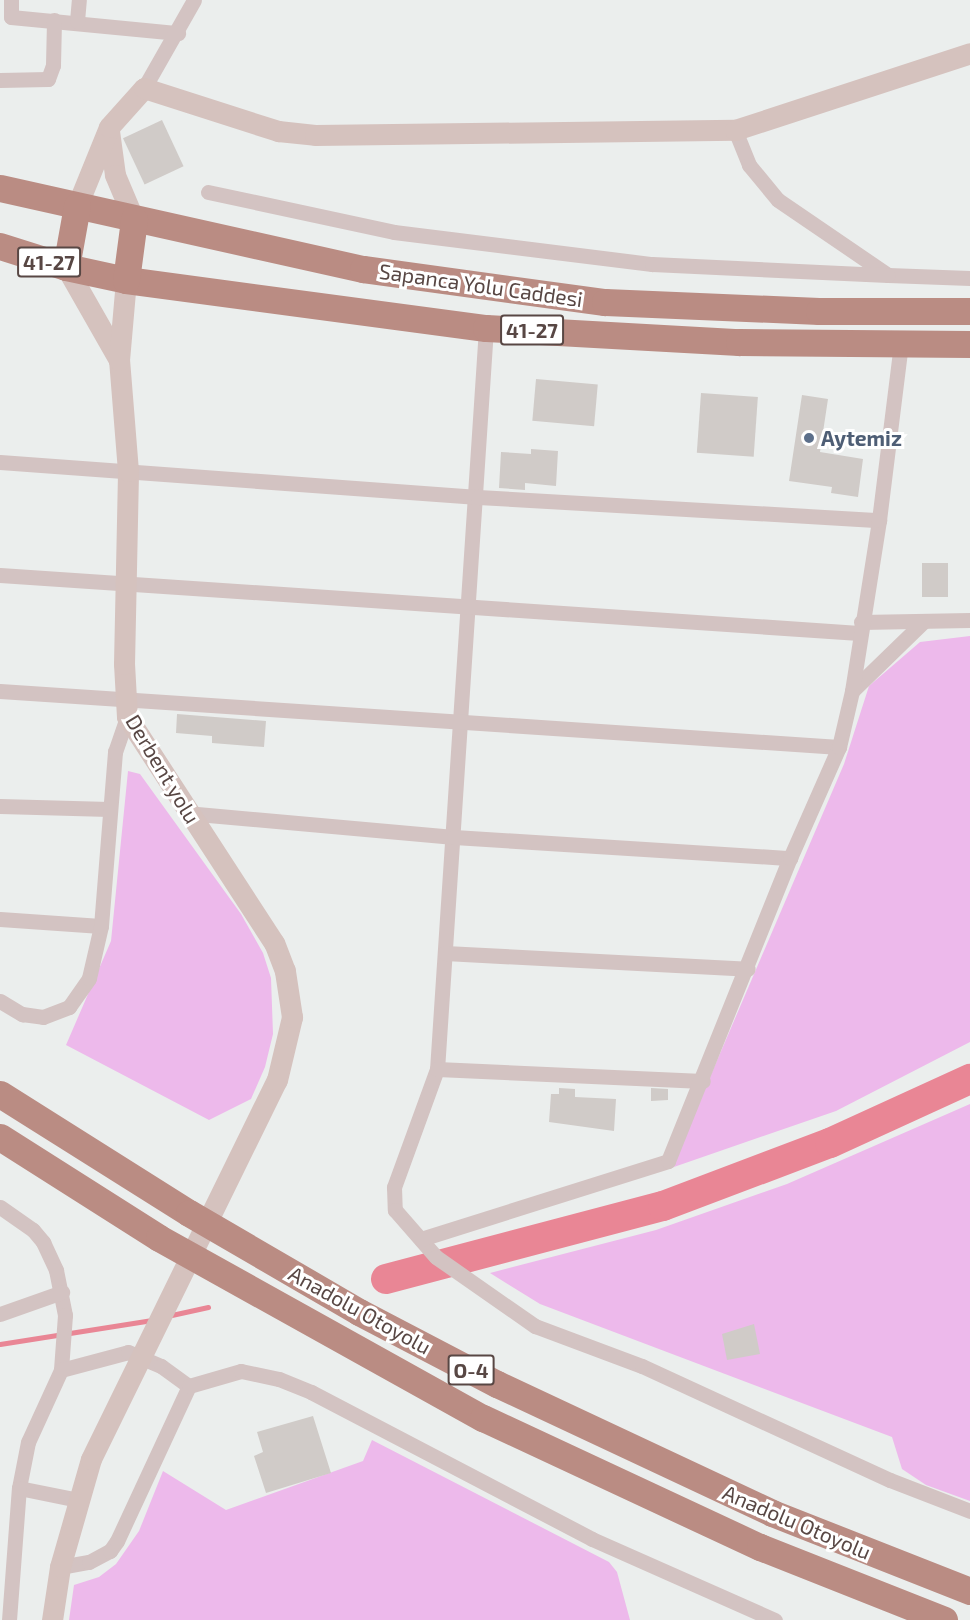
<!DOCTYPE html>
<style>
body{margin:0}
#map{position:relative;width:970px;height:1620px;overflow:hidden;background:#ebeeed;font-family:"Exo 2",sans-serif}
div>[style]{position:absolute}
.green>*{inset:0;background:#edb9eb}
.stream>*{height:5px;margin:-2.5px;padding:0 2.5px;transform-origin:2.5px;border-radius:2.5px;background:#e98695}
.river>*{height:30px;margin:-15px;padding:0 15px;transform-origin:15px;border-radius:15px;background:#e98695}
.building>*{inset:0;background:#d0cbc8;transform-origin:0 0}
.street>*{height:15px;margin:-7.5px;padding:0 7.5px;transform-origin:7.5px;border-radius:7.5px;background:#d3c3c2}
.secondary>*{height:21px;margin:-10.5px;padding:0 10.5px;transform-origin:10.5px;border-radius:10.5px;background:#d5c2be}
.highway>*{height:27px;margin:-13.5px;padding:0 13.5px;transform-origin:13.5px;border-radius:13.5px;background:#ba8c83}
.dots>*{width:16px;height:16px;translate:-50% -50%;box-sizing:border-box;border:3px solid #fff;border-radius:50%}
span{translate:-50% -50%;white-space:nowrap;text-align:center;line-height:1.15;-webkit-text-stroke:6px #fff;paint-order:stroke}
.shield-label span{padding:2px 4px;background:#fff;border:2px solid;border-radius:4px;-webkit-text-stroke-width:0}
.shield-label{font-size:20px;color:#584744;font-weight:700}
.street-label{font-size:21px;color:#584744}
.service-label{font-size:21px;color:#4e5e75;font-weight:700}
.left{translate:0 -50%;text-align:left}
</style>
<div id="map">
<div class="green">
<div style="clip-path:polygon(970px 636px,970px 1042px,836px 1111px,671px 1168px,844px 764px,869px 686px,920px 642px)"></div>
<div style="clip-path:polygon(128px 771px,140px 774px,241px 914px,263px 953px,271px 978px,273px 1034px,265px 1067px,251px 1099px,209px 1120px,66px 1045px,111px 941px)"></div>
<div style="clip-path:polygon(970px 1104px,970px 1501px,926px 1485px,902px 1469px,892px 1437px,540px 1304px,490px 1273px,656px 1230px,787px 1184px)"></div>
<div style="clip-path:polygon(372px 1440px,609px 1562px,617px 1572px,630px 1620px,69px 1620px,74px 1585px,99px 1577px,116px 1564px,139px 1531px,163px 1471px,226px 1510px,363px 1461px)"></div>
</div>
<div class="stream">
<div style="left:167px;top:1316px;width:42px;rotate:-12.4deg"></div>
<div style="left:0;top:1344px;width:154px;rotate:-9deg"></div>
</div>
<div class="river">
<div style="left:386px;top:1279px;width:286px;rotate:-14.8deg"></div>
<div style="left:663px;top:1206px;width:178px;rotate:-20.7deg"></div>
<div style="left:830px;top:1143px;width:154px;rotate:-24.6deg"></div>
</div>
<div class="building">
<div style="left:162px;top:120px;width:51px;height:43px;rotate:65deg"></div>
<div style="left:536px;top:379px;width:62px;height:42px;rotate:5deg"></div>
<div style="left:701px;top:393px;width:57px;height:60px;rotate:4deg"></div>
<div style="clip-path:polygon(802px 395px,828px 399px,820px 452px,863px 459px,858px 497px,831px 493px,832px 487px,789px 481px)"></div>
<div style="clip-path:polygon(531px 449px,558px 451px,556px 486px,525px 483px,525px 490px,499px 488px,501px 452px,531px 454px)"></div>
<div style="left:922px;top:563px;width:26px;height:34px"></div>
<div style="clip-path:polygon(177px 714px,266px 721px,264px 747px,212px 743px,212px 736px,176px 733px)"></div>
<div style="clip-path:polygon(559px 1088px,575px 1089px,575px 1097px,616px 1099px,614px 1131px,549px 1122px,551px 1094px,559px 1094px)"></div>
<div style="clip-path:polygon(651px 1088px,668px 1089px,668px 1100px,651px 1101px)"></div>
<div style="clip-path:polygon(754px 1324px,760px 1354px,727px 1360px,722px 1334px)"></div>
<div style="clip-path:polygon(313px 1416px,331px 1473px,266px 1493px,254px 1456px,263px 1452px,257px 1432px)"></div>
</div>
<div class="street">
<div style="left:11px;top:0;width:17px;rotate:90deg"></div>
<div style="left:11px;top:17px;width:168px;rotate:5.5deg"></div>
<div style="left:77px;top:21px;width:21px;rotate:-85deg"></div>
<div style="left:0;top:80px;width:48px;rotate:-1.2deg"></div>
<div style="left:48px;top:79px;width:15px;rotate:-70deg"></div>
<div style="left:53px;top:65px;width:45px;rotate:-88.7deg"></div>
<div style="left:144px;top:88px;width:101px;rotate:-60.4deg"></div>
<div style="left:735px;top:130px;width:38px;rotate:68deg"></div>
<div style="left:749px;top:165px;width:45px;rotate:50.4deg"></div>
<div style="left:778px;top:200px;width:133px;rotate:34.3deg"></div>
<div style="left:888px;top:275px;width:82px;rotate:2.1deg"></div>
<div style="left:208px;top:192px;width:190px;rotate:12.1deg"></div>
<div style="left:394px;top:232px;width:260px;rotate:7.1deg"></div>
<div style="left:652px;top:264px;width:236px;rotate:2.7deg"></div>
<div style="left:486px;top:328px;width:743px;rotate:93.78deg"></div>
<div style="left:437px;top:1069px;width:126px;rotate:110deg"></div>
<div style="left:394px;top:1187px;width:23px;rotate:88deg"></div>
<div style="left:395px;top:1210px;width:62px;rotate:48.9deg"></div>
<div style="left:436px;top:1257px;width:121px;rotate:34.9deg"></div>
<div style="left:535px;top:1326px;width:114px;rotate:20.5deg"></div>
<div style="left:642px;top:1366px;width:273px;rotate:24.7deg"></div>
<div style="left:890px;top:1480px;width:86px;rotate:21.2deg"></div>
<div style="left:0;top:462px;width:479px;rotate:4.2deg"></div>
<div style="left:478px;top:497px;width:402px;rotate:3.3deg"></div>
<div style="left:0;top:575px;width:861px;rotate:3.86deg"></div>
<div style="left:861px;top:622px;width:109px;rotate:-1.1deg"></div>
<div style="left:0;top:691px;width:841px;rotate:3.82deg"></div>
<div style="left:852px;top:691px;width:100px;rotate:-44.2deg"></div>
<div style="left:0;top:806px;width:109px;rotate:1.6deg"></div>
<div style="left:186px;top:813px;width:269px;rotate:5.1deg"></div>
<div style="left:454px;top:837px;width:337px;rotate:3.6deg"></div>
<div style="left:0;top:919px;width:101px;rotate:4deg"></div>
<div style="left:445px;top:953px;width:303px;rotate:3deg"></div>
<div style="left:0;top:1001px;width:26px;rotate:31deg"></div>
<div style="left:22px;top:1014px;width:21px;rotate:8deg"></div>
<div style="left:43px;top:1017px;width:28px;rotate:-21deg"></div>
<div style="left:69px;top:1007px;width:35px;rotate:-55deg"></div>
<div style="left:89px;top:978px;width:53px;rotate:-77deg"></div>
<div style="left:101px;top:926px;width:175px;rotate:-85.4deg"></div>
<div style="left:115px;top:752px;width:37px;rotate:-71deg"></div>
<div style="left:437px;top:1069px;width:266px;rotate:2.6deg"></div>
<div style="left:0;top:1207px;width:40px;rotate:34.9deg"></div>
<div style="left:33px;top:1230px;width:16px;rotate:50deg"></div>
<div style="left:43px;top:1242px;width:31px;rotate:65deg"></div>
<div style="left:56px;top:1270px;width:46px;rotate:78.7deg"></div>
<div style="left:65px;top:1315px;width:55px;rotate:94.2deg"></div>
<div style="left:61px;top:1370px;width:79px;rotate:114.6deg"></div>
<div style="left:28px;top:1442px;width:47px;rotate:101.1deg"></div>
<div style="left:19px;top:1488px;width:60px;rotate:11.5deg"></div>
<div style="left:421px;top:1239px;width:259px;rotate:-17.5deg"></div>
<div style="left:668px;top:1161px;width:327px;rotate:-68.1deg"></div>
<div style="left:790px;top:858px;width:121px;rotate:-66.2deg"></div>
<div style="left:839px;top:747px;width:57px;rotate:-76.9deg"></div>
<div style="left:852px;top:691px;width:173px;rotate:-81deg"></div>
<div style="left:879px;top:520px;width:177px;rotate:-82.9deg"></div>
<div style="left:0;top:1314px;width:66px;rotate:-19.5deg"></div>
<div style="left:61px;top:1370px;width:69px;rotate:-15deg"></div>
<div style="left:128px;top:1352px;width:36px;rotate:23deg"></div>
<div style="left:161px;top:1366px;width:34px;rotate:36deg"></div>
<div style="left:60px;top:1567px;width:29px;rotate:-10deg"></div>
<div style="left:89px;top:1562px;width:24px;rotate:-28deg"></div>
<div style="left:110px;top:1551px;width:12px;rotate:-55deg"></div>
<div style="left:117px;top:1541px;width:171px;rotate:-65.1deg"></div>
<div style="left:189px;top:1386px;width:54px;rotate:-16.1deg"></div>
<div style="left:241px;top:1371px;width:39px;rotate:12deg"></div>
<div style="left:279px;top:1379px;width:35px;rotate:22deg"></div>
<div style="left:311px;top:1392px;width:317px;rotate:27.6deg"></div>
<div style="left:592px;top:1539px;width:200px;rotate:23.9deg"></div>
<div style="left:9px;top:1620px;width:132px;rotate:-85.7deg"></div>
</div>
<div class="secondary">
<div style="left:109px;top:131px;width:44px;rotate:82.2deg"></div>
<div style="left:115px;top:175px;width:49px;rotate:67.1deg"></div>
<div style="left:77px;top:206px;width:85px;rotate:-67.9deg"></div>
<div style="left:109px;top:127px;width:52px;rotate:-48.1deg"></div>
<div style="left:144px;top:88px;width:141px;rotate:17.8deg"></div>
<div style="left:278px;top:131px;width:37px;rotate:6deg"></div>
<div style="left:315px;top:135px;width:420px;rotate:-0.7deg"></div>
<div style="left:735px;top:130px;width:247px;rotate:-18.1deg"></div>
<div style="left:66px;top:267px;width:107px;rotate:60.3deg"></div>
<div style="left:52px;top:1620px;width:54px;rotate:-81.4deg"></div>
<div style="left:60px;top:1567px;width:112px;rotate:-74deg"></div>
<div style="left:91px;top:1459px;width:422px;rotate:-63.9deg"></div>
<div style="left:277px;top:1080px;width:65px;rotate:-76.6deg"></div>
<div style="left:292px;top:1017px;width:47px;rotate:-98.7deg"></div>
<div style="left:285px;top:971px;width:30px;rotate:-111deg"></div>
<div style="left:274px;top:943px;width:270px;rotate:-123deg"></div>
<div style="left:127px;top:717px;width:53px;rotate:-93.2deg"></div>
<div style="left:124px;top:664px;width:193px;rotate:-88.8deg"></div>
<div style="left:128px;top:471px;width:111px;rotate:-94.6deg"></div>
<div style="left:119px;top:360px;width:80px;rotate:-85deg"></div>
</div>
<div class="highway">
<div style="left:0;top:188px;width:372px;rotate:12.6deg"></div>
<div style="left:363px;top:269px;width:244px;rotate:7.8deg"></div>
<div style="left:605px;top:302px;width:214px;rotate:2.4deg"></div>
<div style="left:819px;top:311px;width:151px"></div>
<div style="left:0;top:246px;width:69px;rotate:17.7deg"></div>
<div style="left:66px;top:267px;width:61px;rotate:12.2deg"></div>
<div style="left:126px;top:280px;width:363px;rotate:7.6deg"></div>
<div style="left:486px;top:328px;width:253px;rotate:3.2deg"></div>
<div style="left:739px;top:342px;width:231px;rotate:0.5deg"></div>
<div style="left:66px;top:267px;width:62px;rotate:-79.8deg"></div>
<div style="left:126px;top:280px;width:61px;rotate:-82.4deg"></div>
<div style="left:0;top:1094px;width:223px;rotate:32.2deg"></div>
<div style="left:189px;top:1213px;width:197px;rotate:30.2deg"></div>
<div style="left:359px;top:1312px;width:156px;rotate:27.6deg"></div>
<div style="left:497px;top:1384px;width:304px;rotate:25.1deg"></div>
<div style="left:772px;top:1513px;width:213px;rotate:21.5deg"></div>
<div style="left:0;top:1137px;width:188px;rotate:32.4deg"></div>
<div style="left:159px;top:1238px;width:371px;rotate:29.1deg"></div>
<div style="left:483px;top:1418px;width:306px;rotate:25deg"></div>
<div style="left:760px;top:1547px;width:198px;rotate:21.6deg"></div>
</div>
<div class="dots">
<div style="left:809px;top:438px;background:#5c6f8a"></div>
</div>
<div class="shield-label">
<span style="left:49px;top:262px">41-27</span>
<span style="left:532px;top:330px">41-27</span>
<span style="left:471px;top:1370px">O-4</span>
</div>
<div class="street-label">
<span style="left:481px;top:285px;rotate:8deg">Sapanca Yolu Caddesi</span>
<span style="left:163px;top:769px;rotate:59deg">Derbent yolu</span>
<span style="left:360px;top:1310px;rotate:29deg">Anadolu Otoyolu</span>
<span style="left:797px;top:1522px;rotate:23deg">Anadolu Otoyolu</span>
</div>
<div class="service-label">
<span class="left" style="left:821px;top:438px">Aytemiz</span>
</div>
</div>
